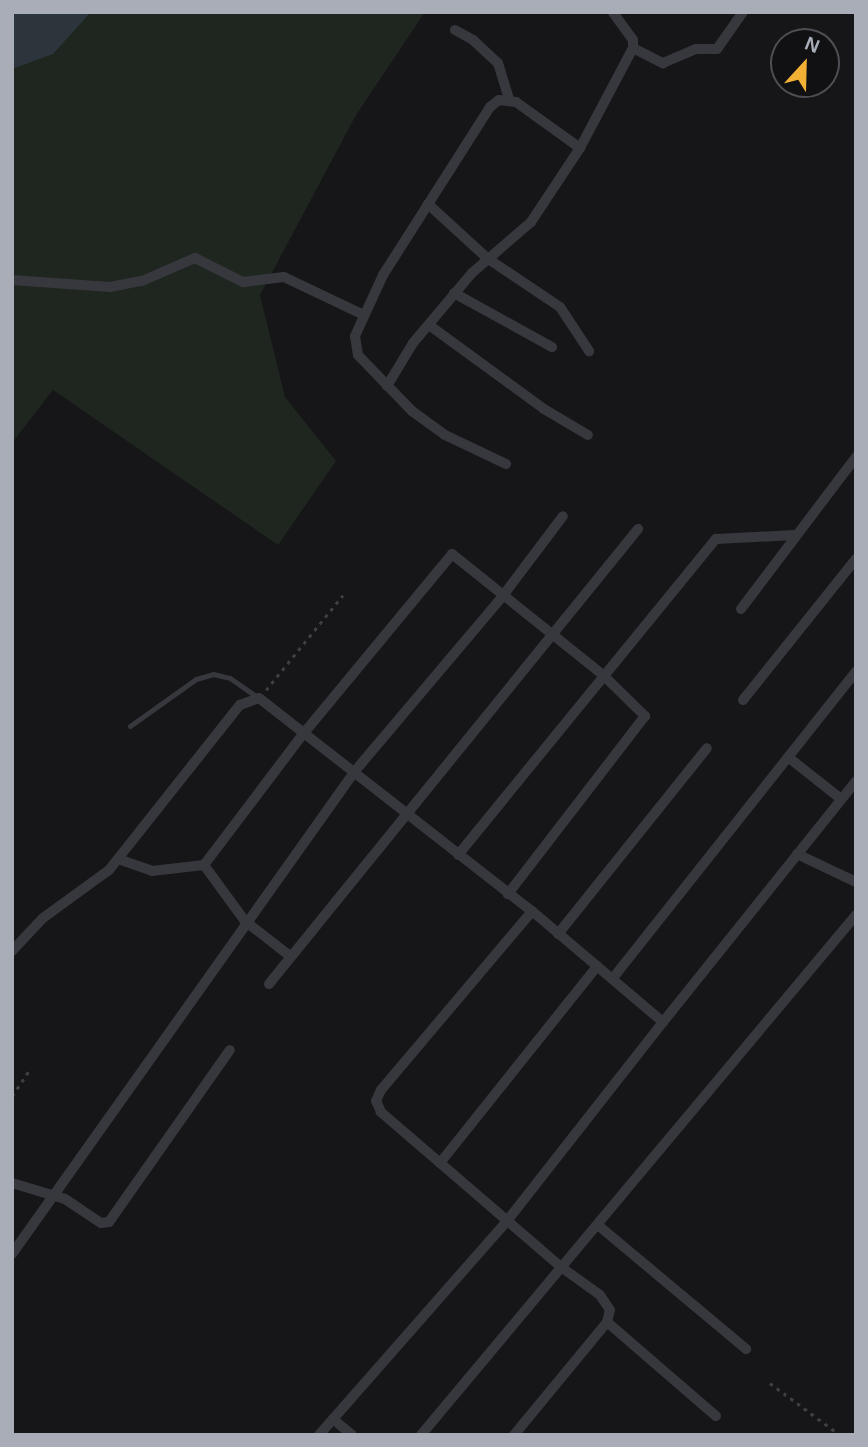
<!DOCTYPE html>
<style>
body{margin:0}
#map{position:relative;width:868px;height:1447px;overflow:hidden;background:#161618;font-family:Arial,sans-serif}
div>[style]{position:absolute}
.green>*{inset:0;background:#1e261f}
.water>*{inset:0;background:#2c353c}
.path>*{height:2.5px;margin-top:-1.25px;transform-origin:0;background:repeating-linear-gradient(90deg,#3d3f44 0 3.5px,transparent 0 8.5px)}
.service>*{height:5px;margin:-2.5px;padding:0 2.5px;transform-origin:2.5px;border-radius:2.5px;background:#37383d}
.minor>*{height:10px;margin:-5px;padding:0 5px;transform-origin:5px;border-radius:5px;background:#37383d}
span{translate:-50% -50%;white-space:nowrap;text-align:center;line-height:1.15;-webkit-text-stroke:7px #111113;paint-order:stroke}
.frame{position:absolute;inset:0;border:14px solid #a8adb8;pointer-events:none}
.north{position:absolute;left:770px;top:28px;width:70px;height:70px;box-sizing:border-box;background:#111113;border:2px solid #4d4f55;border-radius:50%;rotate:22deg;font-size:19px;font-weight:700;line-height:28px;text-align:center;color:#a8adb8}
.north::after{content:'';display:block;margin:auto;width:24px;height:32px;background:#f2b134;clip-path:polygon(50% 0,100% 100%,50% 72%,0 100%)}
</style>
<div id="map">
<div class="green">
<div style="clip-path:polygon(12px 12px,425px 12px,356px 115px,260px 295px,285px 397px,336px 461px,278px 545px,53px 390px,12px 443px)"></div>
</div>
<div class="water">
<div style="clip-path:polygon(12px 12px,91px 12px,53px 54px,12px 69px)"></div>
</div>
<div class="path">
<div style="left:266px;top:690px;width:122px;rotate:-51deg"></div>
<div style="left:12px;top:1096px;width:34px;rotate:-56deg"></div>
<div style="left:770px;top:1383px;width:87px;rotate:36.6deg"></div>
</div>
<div class="service">
<div style="left:130px;top:726px;width:81px;rotate:-35.5deg"></div>
<div style="left:196px;top:679px;width:18px;rotate:-16deg"></div>
<div style="left:213px;top:674px;width:17px;rotate:13deg"></div>
<div style="left:230px;top:678px;width:35px;rotate:35deg"></div>
</div>
<div class="minor">
<div style="left:455px;top:30px;width:21px;rotate:29deg"></div>
<div style="left:473px;top:40px;width:34px;rotate:43deg"></div>
<div style="left:498px;top:63px;width:38px;rotate:73deg"></div>
<div style="left:633px;top:48px;width:34px;rotate:27deg"></div>
<div style="left:663px;top:63px;width:36px;rotate:-23deg"></div>
<div style="left:696px;top:49px;width:21px"></div>
<div style="left:717px;top:49px;width:45px;rotate:-54.9deg"></div>
<div style="left:428px;top:204px;width:80px;rotate:42.5deg"></div>
<div style="left:487px;top:258px;width:88px;rotate:33.9deg"></div>
<div style="left:560px;top:307px;width:53px;rotate:56.6deg"></div>
<div style="left:12px;top:280px;width:98px;rotate:4.1deg"></div>
<div style="left:110px;top:287px;width:33px;rotate:-11deg"></div>
<div style="left:142px;top:281px;width:58px;rotate:-23.5deg"></div>
<div style="left:195px;top:258px;width:54px;rotate:26.6deg"></div>
<div style="left:243px;top:282px;width:41px;rotate:-7deg"></div>
<div style="left:284px;top:277px;width:89px;rotate:25.4deg"></div>
<div style="left:454px;top:293px;width:112px;rotate:28.9deg"></div>
<div style="left:429px;top:325px;width:142px;rotate:36.1deg"></div>
<div style="left:544px;top:409px;width:51px;rotate:30.6deg"></div>
<div style="left:387px;top:386px;width:50px;rotate:-58.8deg"></div>
<div style="left:413px;top:343px;width:92px;rotate:-49.9deg"></div>
<div style="left:472px;top:273px;width:78px;rotate:-40.8deg"></div>
<div style="left:531px;top:222px;width:89px;rotate:-56.5deg"></div>
<div style="left:580px;top:148px;width:113px;rotate:-62.1deg"></div>
<div style="left:633px;top:48px;width:8px;rotate:-90deg"></div>
<div style="left:633px;top:40px;width:34px;rotate:-126deg"></div>
<div style="left:506px;top:464px;width:68px;rotate:-154.6deg"></div>
<div style="left:445px;top:435px;width:41px;rotate:-144deg"></div>
<div style="left:412px;top:411px;width:78px;rotate:-134deg"></div>
<div style="left:358px;top:355px;width:19px;rotate:-99deg"></div>
<div style="left:355px;top:336px;width:67px;rotate:-65.3deg"></div>
<div style="left:383px;top:275px;width:199px;rotate:-57.5deg"></div>
<div style="left:490px;top:107px;width:11px;rotate:-38deg"></div>
<div style="left:499px;top:100px;width:17px;rotate:7deg"></div>
<div style="left:516px;top:102px;width:79px;rotate:35.7deg"></div>
<div style="left:741px;top:609px;width:191px;rotate:-52.9deg"></div>
<div style="left:743px;top:700px;width:181px;rotate:-51.3deg"></div>
<div style="left:788px;top:757px;width:68px;rotate:38.4deg"></div>
<div style="left:797px;top:854px;width:65px;rotate:25.4deg"></div>
<div style="left:458px;top:855px;width:408px;rotate:-50.8deg"></div>
<div style="left:716px;top:539px;width:78px;rotate:-2.9deg"></div>
<div style="left:118px;top:859px;width:36px;rotate:19deg"></div>
<div style="left:152px;top:871px;width:52px;rotate:-6.6deg"></div>
<div style="left:204px;top:865px;width:166px;rotate:-52.9deg"></div>
<div style="left:304px;top:733px;width:232px;rotate:-50.4deg"></div>
<div style="left:452px;top:554px;width:193px;rotate:38.7deg"></div>
<div style="left:603px;top:675px;width:59px;rotate:44.3deg"></div>
<div style="left:645px;top:716px;width:225px;rotate:127.6deg"></div>
<div style="left:204px;top:865px;width:69px;rotate:53.8deg"></div>
<div style="left:245px;top:921px;width:57px;rotate:37.9deg"></div>
<div style="left:558px;top:934px;width:238px;rotate:-51.3deg"></div>
<div style="left:12px;top:951px;width:45px;rotate:-46.8deg"></div>
<div style="left:43px;top:918px;width:82px;rotate:-36deg"></div>
<div style="left:109px;top:870px;width:211px;rotate:-51.6deg"></div>
<div style="left:240px;top:705px;width:20px;rotate:-20deg"></div>
<div style="left:259px;top:698px;width:346px;rotate:38deg"></div>
<div style="left:532px;top:911px;width:172px;rotate:40.3deg"></div>
<div style="left:663px;top:1022px;width:253px;rotate:128.1deg"></div>
<div style="left:507px;top:1221px;width:285px;rotate:131.3deg"></div>
<div style="left:613px;top:978px;width:392px;rotate:-51.6deg"></div>
<div style="left:269px;top:984px;width:586px;rotate:-50.96deg"></div>
<div style="left:663px;top:1022px;width:309px;rotate:-51.3deg"></div>
<div style="left:440px;top:1163px;width:252px;rotate:-51.4deg"></div>
<div style="left:12px;top:1183px;width:55px;rotate:16.8deg"></div>
<div style="left:65px;top:1199px;width:43px;rotate:33.7deg"></div>
<div style="left:101px;top:1223px;width:8px;rotate:-7deg"></div>
<div style="left:109px;top:1222px;width:210px;rotate:-54.9deg"></div>
<div style="left:599px;top:1226px;width:192px;rotate:39.9deg"></div>
<div style="left:12px;top:1254px;width:592px;rotate:-54.62deg"></div>
<div style="left:355px;top:771px;width:228px;rotate:-49.8deg"></div>
<div style="left:502px;top:597px;width:101px;rotate:-53deg"></div>
<div style="left:607px;top:1322px;width:144px;rotate:40.8deg"></div>
<div style="left:333px;top:1419px;width:25px;rotate:40deg"></div>
<div style="left:421px;top:1435px;width:678px;rotate:-50.09deg"></div>
<div style="left:514px;top:1435px;width:146px;rotate:-50.5deg"></div>
<div style="left:607px;top:1322px;width:12px;rotate:-76deg"></div>
<div style="left:610px;top:1310px;width:18px;rotate:-124deg"></div>
<div style="left:600px;top:1295px;width:48px;rotate:-144.3deg"></div>
<div style="left:561px;top:1267px;width:238px;rotate:-139.3deg"></div>
<div style="left:381px;top:1112px;width:12px;rotate:-114deg"></div>
<div style="left:376px;top:1101px;width:12px;rotate:-66deg"></div>
<div style="left:381px;top:1090px;width:234px;rotate:-49.8deg"></div>
</div>
<div class="frame"></div>
<div class="north">N</div>
</div>
